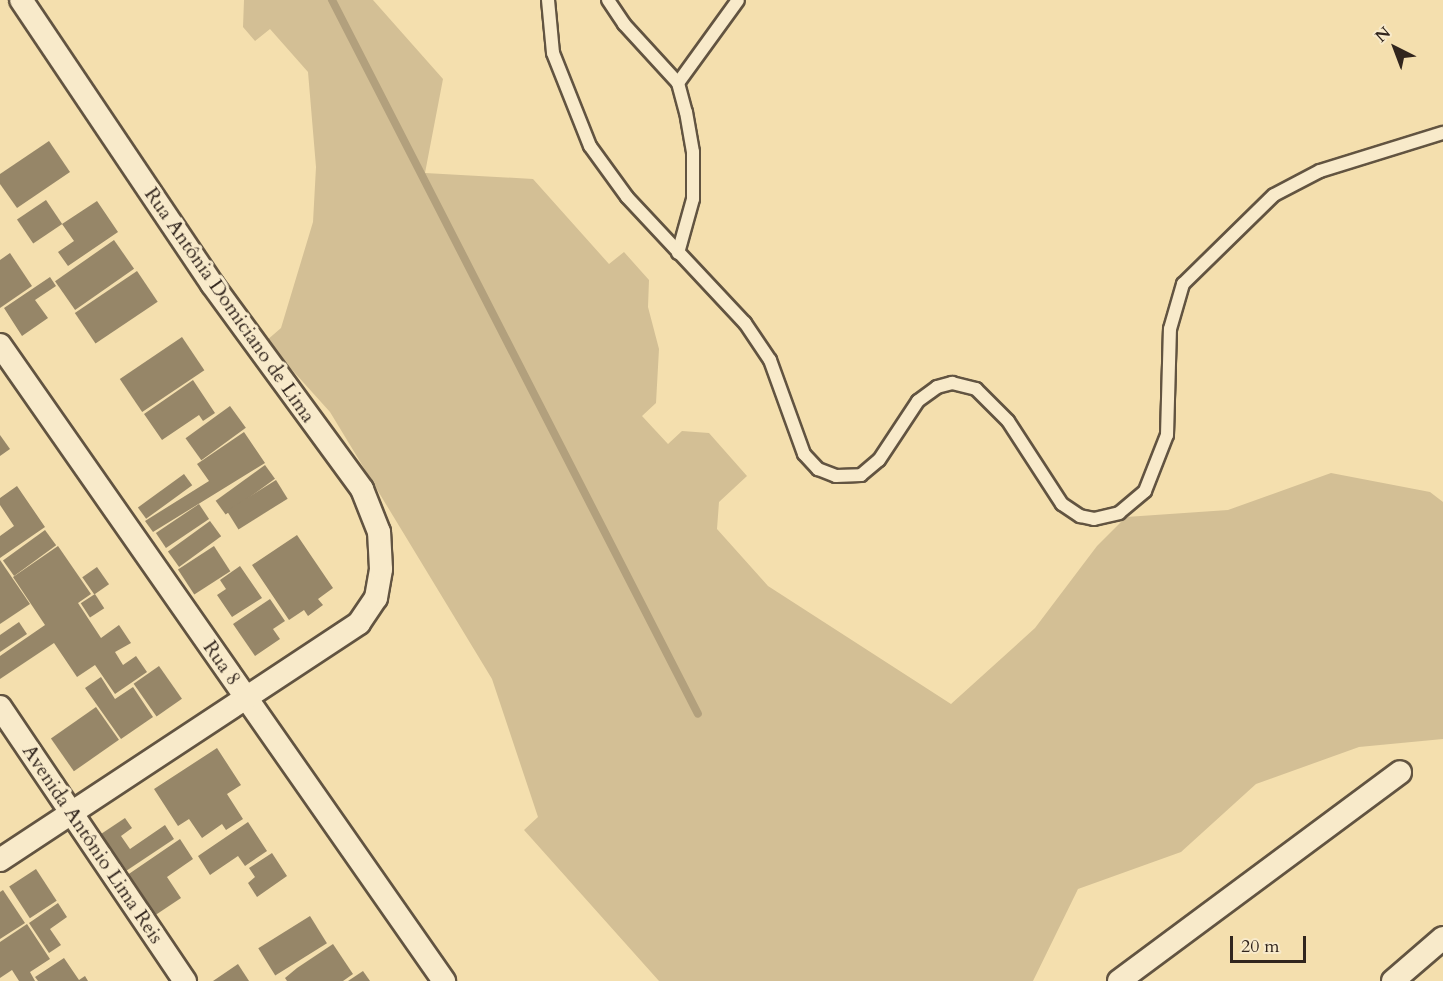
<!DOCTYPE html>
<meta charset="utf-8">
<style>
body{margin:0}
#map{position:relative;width:1443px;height:981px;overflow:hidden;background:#f4dfae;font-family:Cardo,serif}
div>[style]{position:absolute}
.green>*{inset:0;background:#d3bf95}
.stream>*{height:8px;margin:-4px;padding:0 4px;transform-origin:4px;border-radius:4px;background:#b2a07d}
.building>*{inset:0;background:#968668;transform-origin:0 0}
.roads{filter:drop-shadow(2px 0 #625441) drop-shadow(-2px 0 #625441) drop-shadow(0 2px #625441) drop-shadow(0 -2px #625441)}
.service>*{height:12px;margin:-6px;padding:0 6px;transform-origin:6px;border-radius:6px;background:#f8eaca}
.minor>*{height:22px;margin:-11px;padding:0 11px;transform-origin:11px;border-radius:11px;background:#f8eaca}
span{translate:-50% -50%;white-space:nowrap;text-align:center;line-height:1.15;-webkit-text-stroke:6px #f8eaca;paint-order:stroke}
.street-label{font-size:20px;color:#31251d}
.north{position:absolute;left:1365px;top:18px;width:60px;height:60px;-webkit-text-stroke:4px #f8eaca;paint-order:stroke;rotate:318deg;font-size:16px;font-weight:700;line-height:24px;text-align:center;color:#31251d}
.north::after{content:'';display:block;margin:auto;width:21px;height:27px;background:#31251d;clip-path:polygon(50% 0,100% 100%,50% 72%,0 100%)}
.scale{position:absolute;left:1230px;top:936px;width:76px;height:27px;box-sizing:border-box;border:3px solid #31251d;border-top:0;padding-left:8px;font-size:18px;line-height:21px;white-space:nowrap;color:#31251d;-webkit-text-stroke:4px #f8eaca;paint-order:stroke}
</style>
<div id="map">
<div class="green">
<div style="clip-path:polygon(244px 0,373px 0,443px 79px,425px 173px,533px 179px,609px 264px,624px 252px,649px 280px,648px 307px,659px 349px,656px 403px,642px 416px,668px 444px,682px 431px,709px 433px,747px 476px,719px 502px,717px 529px,768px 586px,951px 704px,1035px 628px,1097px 546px,1126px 517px,1228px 510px,1331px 473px,1430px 492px,1443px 502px,1443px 739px,1359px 747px,1256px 784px,1181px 852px,1078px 889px,1033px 981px,659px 981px,524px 830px,538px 817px,492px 679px,330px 412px,266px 341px,281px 328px,313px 222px,316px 167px,308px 72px,270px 29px,255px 41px,243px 27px)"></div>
</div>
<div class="stream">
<div style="left:332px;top:0;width:802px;rotate:62.86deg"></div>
</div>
<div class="building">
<div style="clip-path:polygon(49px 141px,70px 172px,17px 208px,0 184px,0 174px)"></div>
<div style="left:46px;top:200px;width:29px;height:35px;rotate:56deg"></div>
<div style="clip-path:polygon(97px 201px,118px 232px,68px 266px,58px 252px,74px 241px,62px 224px)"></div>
<div style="left:114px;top:240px;width:35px;height:72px;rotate:55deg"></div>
<div style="clip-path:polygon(10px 253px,32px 286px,0 308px,0 260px)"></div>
<div style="left:137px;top:271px;width:37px;height:75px;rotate:56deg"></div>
<div style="clip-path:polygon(50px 277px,56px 286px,35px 300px,48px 318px,22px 336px,4px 308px)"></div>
<div style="left:182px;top:337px;width:40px;height:75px;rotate:56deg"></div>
<div style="clip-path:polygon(193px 380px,215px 413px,203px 421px,199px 415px,162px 440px,144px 414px)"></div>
<div style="left:230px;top:406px;width:27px;height:55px;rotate:54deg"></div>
<div style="clip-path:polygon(244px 432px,265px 463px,153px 532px,145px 521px,209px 481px,197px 464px)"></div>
<div style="clip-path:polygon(0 435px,10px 449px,0 456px)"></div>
<div style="left:265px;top:465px;width:17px;height:61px;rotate:54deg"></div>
<div style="left:184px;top:474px;width:14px;height:57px;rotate:54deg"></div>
<div style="left:276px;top:480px;width:22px;height:58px;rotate:58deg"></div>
<div style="clip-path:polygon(17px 486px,45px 527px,0 558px,0 536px,14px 526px,0 505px,0 498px)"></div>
<div style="left:199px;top:504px;width:18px;height:52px;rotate:56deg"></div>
<div style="left:210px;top:521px;width:19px;height:52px;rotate:54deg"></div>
<div style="left:45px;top:530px;width:19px;height:52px;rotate:54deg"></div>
<div style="clip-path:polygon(297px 535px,333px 588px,318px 599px,323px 605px,308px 616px,304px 610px,289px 620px,252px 565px)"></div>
<div style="clip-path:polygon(58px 546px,91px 594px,78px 603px,101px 638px,119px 625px,131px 643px,115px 652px,123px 665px,136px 656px,147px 672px,115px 694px,95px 665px,77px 677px,54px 643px,0 679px,0 656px,45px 625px,13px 577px)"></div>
<div style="left:214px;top:546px;width:30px;height:43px;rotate:57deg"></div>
<div style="clip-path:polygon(0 560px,30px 604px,0 624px)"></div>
<div style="clip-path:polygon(240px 566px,262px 598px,232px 617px,217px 595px,226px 589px,220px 580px)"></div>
<div style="left:97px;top:567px;width:21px;height:18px;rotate:55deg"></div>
<div style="left:95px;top:594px;width:17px;height:17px;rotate:57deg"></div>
<div style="clip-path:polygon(270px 599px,285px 621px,273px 629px,280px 639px,255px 656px,233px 624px)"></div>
<div style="clip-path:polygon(19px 622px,27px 634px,0 652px,0 635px)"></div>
<div style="left:159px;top:666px;width:40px;height:31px;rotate:55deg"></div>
<div style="clip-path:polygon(101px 677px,115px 699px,133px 687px,153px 717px,121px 739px,85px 688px)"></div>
<div style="left:96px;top:707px;width:40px;height:55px;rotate:55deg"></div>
<div style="clip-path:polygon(217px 748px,241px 785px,227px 794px,243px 819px,226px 830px,222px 824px,202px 838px,189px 819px,178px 826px,154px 789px)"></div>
<div style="clip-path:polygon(125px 818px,132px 828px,121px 836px,130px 849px,165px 825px,174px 839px,120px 875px,95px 838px)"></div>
<div style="clip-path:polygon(248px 822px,267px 851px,245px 866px,238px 856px,210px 875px,198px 856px)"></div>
<div style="clip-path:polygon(180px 839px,193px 859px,167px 877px,181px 898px,154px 916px,120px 880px)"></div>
<div style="clip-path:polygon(272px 853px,287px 876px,257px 897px,248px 883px,255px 877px,249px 868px)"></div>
<div style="left:36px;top:869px;width:38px;height:32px;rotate:57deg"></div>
<div style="clip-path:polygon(3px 890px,25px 923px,0 939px,0 892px)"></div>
<div style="clip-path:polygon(58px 903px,67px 917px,50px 929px,61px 945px,49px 953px,29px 923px)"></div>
<div style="left:310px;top:916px;width:32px;height:61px;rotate:58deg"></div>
<div style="clip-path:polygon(27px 924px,50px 959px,30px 972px,35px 981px,19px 981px,12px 970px,0 978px,0 942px)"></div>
<div style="clip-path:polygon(333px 944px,353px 974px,343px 981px,287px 981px,285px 978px,297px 968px)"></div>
<div style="clip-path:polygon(64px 958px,79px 980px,85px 976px,88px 981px,38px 981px,35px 977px)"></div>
<div style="clip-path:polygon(238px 964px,249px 981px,213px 981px)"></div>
<div style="clip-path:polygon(363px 971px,370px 981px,348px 981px)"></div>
</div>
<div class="roads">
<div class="service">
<div style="left:548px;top:0;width:53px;rotate:84.6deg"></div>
<div style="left:553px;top:53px;width:100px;rotate:68.3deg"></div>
<div style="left:590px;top:146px;width:63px;rotate:54deg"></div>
<div style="left:627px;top:197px;width:173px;rotate:46.9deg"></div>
<div style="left:745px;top:323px;width:45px;rotate:56deg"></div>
<div style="left:770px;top:360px;width:100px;rotate:70.1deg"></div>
<div style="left:804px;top:454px;width:21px;rotate:47deg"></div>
<div style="left:818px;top:469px;width:19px;rotate:21deg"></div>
<div style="left:836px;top:476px;width:25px;rotate:-2deg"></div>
<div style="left:861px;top:475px;width:23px;rotate:-40deg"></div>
<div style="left:879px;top:460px;width:71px;rotate:-56.5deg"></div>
<div style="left:918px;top:401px;width:24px;rotate:-36deg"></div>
<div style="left:937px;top:387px;width:16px;rotate:-15deg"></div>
<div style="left:952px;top:383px;width:25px;rotate:14deg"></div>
<div style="left:976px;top:389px;width:45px;rotate:45deg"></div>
<div style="left:1008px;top:421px;width:99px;rotate:57deg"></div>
<div style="left:1062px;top:504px;width:22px;rotate:34deg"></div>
<div style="left:1080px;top:516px;width:14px;rotate:12deg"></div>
<div style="left:1094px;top:519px;width:26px;rotate:-13deg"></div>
<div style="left:1119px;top:513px;width:34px;rotate:-40deg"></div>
<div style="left:1145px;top:491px;width:60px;rotate:-68.6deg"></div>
<div style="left:1167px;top:435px;width:106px;rotate:-88.4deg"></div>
<div style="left:1170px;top:329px;width:47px;rotate:-73.9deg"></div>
<div style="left:1183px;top:284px;width:127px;rotate:-44.4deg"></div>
<div style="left:1274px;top:195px;width:52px;rotate:-27.6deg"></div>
<div style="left:1320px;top:171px;width:129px;rotate:-17.2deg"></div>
<div style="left:608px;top:0;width:29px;rotate:56deg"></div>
<div style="left:624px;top:24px;width:80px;rotate:47.5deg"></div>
<div style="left:678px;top:83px;width:30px;rotate:75deg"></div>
<div style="left:686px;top:112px;width:41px;rotate:80.1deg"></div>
<div style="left:693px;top:152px;width:47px;rotate:90deg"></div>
<div style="left:693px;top:199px;width:56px;rotate:105.5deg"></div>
<div style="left:678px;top:83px;width:102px;rotate:-54.1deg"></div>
</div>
<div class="minor">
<div style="left:0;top:345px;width:776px;rotate:55.08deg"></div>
<div style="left:0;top:707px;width:331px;rotate:56deg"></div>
<div style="left:0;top:860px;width:430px;rotate:-33.4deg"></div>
<div style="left:359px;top:623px;width:30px;rotate:-56deg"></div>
<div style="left:376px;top:598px;width:29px;rotate:-80deg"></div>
<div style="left:381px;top:569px;width:37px;rotate:-93deg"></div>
<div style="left:379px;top:532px;width:46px;rotate:-111.6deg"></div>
<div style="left:362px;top:489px;width:254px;rotate:-126.2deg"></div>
<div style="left:212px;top:284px;width:342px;rotate:-123.9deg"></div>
<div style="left:1119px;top:981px;width:350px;rotate:-36.6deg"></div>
<div style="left:1393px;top:981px;width:66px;rotate:-40.7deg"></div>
</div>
</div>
<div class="street-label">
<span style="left:230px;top:305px;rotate:55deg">Rua Antônia Domiciano de Lima</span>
<span style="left:222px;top:663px;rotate:55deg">Rua 8</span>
<span style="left:93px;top:844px;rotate:56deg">Avenida Antônio Lima Reis</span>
</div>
<div class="north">N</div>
<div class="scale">20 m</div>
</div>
